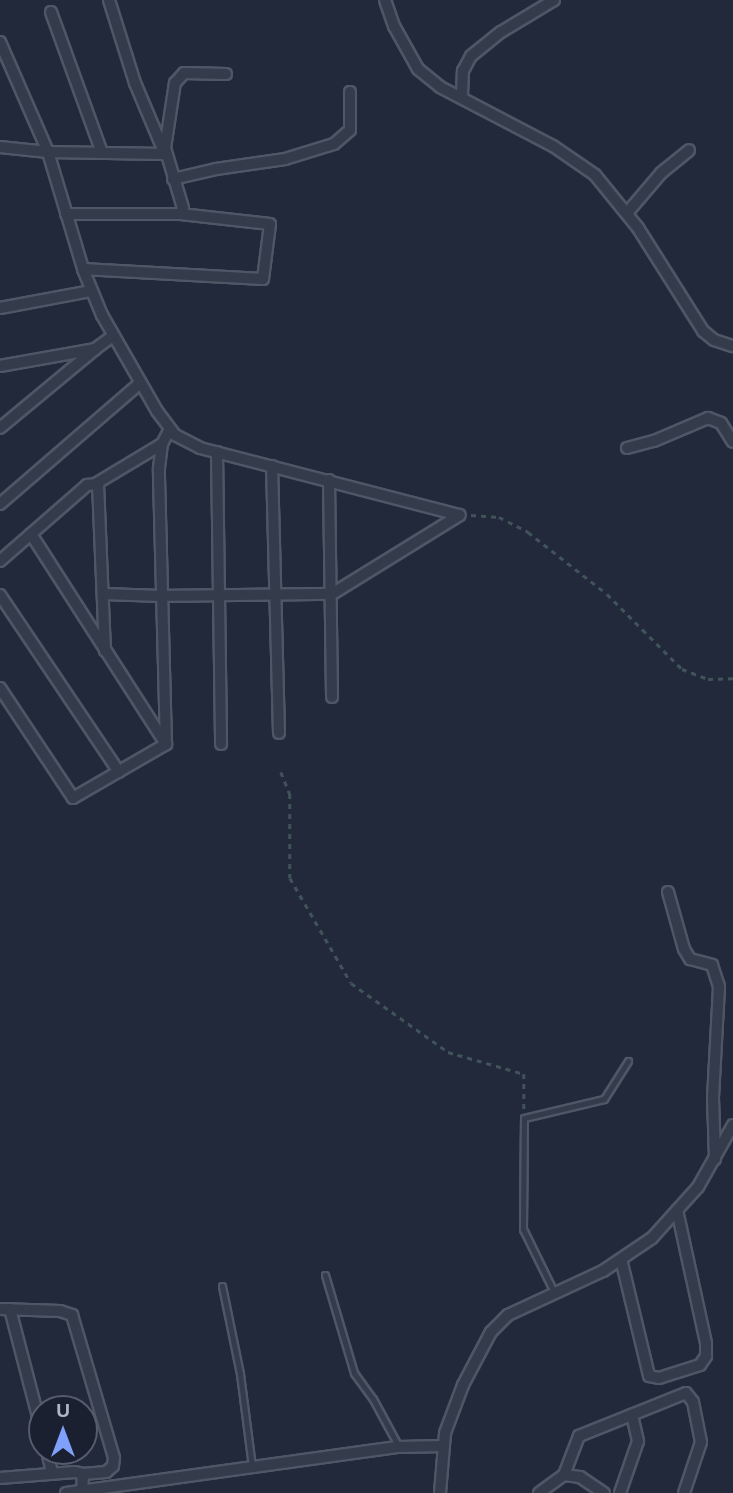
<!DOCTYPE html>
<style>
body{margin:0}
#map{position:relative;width:733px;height:1493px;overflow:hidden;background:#21293a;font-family:Arial,sans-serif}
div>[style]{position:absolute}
.path>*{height:2.5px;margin-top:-1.25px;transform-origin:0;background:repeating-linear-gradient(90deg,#405359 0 5px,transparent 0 10px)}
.roads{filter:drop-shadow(2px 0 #4f5665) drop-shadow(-2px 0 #4f5665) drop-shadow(0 2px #4f5665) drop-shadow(0 -2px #4f5665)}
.lane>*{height:5px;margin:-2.5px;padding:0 2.5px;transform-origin:2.5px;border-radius:2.5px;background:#343b4b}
.street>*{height:10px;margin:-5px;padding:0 5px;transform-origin:5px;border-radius:5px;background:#343b4b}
span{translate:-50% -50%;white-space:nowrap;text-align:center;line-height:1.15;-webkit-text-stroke:5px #1a202f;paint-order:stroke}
.north{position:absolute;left:28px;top:1395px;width:70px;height:70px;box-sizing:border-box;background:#1a202f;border:2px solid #565c6c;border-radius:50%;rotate:0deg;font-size:19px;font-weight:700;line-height:28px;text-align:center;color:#afb6c7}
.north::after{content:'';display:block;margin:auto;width:24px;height:32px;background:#80a1fb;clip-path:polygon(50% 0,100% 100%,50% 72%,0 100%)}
</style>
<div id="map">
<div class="path">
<div style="left:471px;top:515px;width:28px;rotate:4deg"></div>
<div style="left:499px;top:517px;width:33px;rotate:27deg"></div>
<div style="left:528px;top:532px;width:100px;rotate:38.1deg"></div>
<div style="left:607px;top:594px;width:106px;rotate:45deg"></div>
<div style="left:682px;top:669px;width:28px;rotate:21deg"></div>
<div style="left:708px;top:679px;width:25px;rotate:-2deg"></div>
<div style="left:281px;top:772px;width:24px;rotate:68deg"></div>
<div style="left:290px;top:794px;width:84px;rotate:90deg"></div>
<div style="left:290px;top:878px;width:121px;rotate:59.8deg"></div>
<div style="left:351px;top:983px;width:119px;rotate:35.4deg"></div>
<div style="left:448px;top:1052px;width:79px;rotate:16.1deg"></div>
<div style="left:524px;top:1074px;width:35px;rotate:90deg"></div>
</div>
<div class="roads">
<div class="lane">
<div style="left:325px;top:1275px;width:102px;rotate:73.5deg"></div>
<div style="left:354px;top:1373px;width:32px;rotate:54deg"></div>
<div style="left:373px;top:1399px;width:55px;rotate:61.6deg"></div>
<div style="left:222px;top:1286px;width:90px;rotate:78.4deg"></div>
<div style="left:240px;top:1374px;width:94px;rotate:82.6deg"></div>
<div style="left:555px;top:1294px;width:72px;rotate:-116.2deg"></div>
<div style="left:523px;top:1229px;width:111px;rotate:-89.5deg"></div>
<div style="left:524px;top:1118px;width:82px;rotate:-13.4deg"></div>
<div style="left:604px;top:1099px;width:45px;rotate:-57.7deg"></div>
</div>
<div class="street">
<div style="left:385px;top:0;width:28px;rotate:71deg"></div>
<div style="left:394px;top:26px;width:49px;rotate:60.8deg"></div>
<div style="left:418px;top:69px;width:28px;rotate:39deg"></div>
<div style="left:440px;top:87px;width:127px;rotate:27.6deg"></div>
<div style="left:553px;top:146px;width:51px;rotate:34.6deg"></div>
<div style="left:595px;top:175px;width:68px;rotate:50.9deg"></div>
<div style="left:638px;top:228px;width:122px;rotate:57.7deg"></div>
<div style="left:703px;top:331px;width:14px;rotate:39deg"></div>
<div style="left:714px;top:340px;width:20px;rotate:18deg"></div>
<div style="left:51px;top:12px;width:150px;rotate:70.1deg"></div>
<div style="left:0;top:42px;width:120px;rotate:66.4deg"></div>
<div style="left:48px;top:152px;width:122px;rotate:73.3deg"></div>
<div style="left:83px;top:269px;width:50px;rotate:67.6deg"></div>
<div style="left:102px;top:315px;width:111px;rotate:60.2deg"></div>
<div style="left:157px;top:411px;width:30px;rotate:53deg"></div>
<div style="left:175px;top:435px;width:28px;rotate:27deg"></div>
<div style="left:200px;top:448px;width:268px;rotate:14.5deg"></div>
<div style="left:462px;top:96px;width:25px;rotate:-88deg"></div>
<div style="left:463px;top:71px;width:17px;rotate:-62deg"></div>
<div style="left:471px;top:56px;width:38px;rotate:-39deg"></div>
<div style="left:501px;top:32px;width:62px;rotate:-31.1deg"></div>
<div style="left:0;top:147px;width:48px;rotate:5.9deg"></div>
<div style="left:48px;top:152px;width:117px;rotate:1deg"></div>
<div style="left:165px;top:154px;width:77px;rotate:-112.9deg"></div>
<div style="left:135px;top:83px;width:87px;rotate:-107.4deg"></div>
<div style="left:173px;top:179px;width:44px;rotate:-13.1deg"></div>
<div style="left:216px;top:169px;width:70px;rotate:-8.2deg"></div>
<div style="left:285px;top:159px;width:51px;rotate:-17deg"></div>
<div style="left:334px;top:144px;width:21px;rotate:-41deg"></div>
<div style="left:350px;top:130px;width:38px;rotate:-90deg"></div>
<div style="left:627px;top:213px;width:52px;rotate:-49.6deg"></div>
<div style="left:661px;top:173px;width:36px;rotate:-39deg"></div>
<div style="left:66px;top:214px;width:115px"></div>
<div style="left:181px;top:214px;width:6px;rotate:-72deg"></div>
<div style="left:183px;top:208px;width:63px;rotate:-106.7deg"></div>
<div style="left:165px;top:148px;width:66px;rotate:-81.3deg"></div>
<div style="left:175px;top:83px;width:13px;rotate:-48deg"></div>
<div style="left:184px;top:73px;width:42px;rotate:1.4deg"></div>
<div style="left:83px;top:269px;width:180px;rotate:3.2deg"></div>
<div style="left:263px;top:279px;width:55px;rotate:-82.7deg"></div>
<div style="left:270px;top:224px;width:90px;rotate:-173.6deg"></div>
<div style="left:0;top:308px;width:93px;rotate:-10.6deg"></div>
<div style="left:0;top:366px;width:97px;rotate:-10.1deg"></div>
<div style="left:95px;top:349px;width:22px;rotate:-36deg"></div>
<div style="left:0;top:428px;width:124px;rotate:-39.7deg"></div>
<div style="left:627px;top:448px;width:28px;rotate:-15deg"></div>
<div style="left:654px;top:441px;width:59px;rotate:-23.1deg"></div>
<div style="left:708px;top:418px;width:14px;rotate:21deg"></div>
<div style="left:721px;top:423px;width:22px;rotate:58deg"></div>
<div style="left:217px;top:452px;width:292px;rotate:89.2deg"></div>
<div style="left:272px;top:466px;width:267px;rotate:88.5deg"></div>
<div style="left:329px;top:480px;width:217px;rotate:89.2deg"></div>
<div style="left:97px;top:483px;width:76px;rotate:-31deg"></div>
<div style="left:0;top:504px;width:185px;rotate:-40.8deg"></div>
<div style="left:31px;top:534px;width:250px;rotate:57.3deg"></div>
<div style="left:0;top:561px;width:116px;rotate:-41.1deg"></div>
<div style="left:87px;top:485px;width:11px;rotate:-5deg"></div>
<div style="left:98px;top:484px;width:167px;rotate:87.6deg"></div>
<div style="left:104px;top:594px;width:57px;rotate:2deg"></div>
<div style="left:161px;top:596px;width:171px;rotate:-0.7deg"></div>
<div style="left:332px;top:594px;width:150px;rotate:-31.7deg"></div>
<div style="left:0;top:595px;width:213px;rotate:56.1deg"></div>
<div style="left:0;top:688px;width:132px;rotate:56.4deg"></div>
<div style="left:73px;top:798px;width:108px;rotate:-30.1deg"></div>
<div style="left:166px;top:744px;width:276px;rotate:-91.5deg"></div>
<div style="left:159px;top:468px;width:24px;rotate:-83deg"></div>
<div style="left:162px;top:444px;width:17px;rotate:-62deg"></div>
<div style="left:668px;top:892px;width:59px;rotate:74.3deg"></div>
<div style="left:684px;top:949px;width:12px;rotate:59deg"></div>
<div style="left:690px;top:959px;width:23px;rotate:15deg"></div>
<div style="left:712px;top:965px;width:23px;rotate:72deg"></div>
<div style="left:719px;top:987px;width:111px;rotate:93.1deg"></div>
<div style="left:713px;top:1098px;width:61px;rotate:88.1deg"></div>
<div style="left:621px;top:1259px;width:120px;rotate:76.5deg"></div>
<div style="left:649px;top:1376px;width:10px;rotate:11deg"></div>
<div style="left:659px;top:1378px;width:43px;rotate:-17.6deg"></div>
<div style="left:700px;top:1365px;width:11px;rotate:-56deg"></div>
<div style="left:706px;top:1356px;width:13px;rotate:-90deg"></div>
<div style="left:706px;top:1343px;width:136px;rotate:-102.3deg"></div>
<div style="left:0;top:1309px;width:60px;rotate:1.9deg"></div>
<div style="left:60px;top:1311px;width:13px;rotate:18deg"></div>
<div style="left:72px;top:1315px;width:149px;rotate:73.6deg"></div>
<div style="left:114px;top:1458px;width:8px;rotate:97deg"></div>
<div style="left:113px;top:1466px;width:9px;rotate:139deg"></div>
<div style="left:106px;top:1472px;width:23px;rotate:175deg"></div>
<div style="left:10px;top:1309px;width:127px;rotate:75.4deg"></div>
<div style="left:47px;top:1451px;width:22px;rotate:77deg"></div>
<div style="left:564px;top:1475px;width:42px;rotate:-69deg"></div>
<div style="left:579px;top:1436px;width:115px;rotate:-21.9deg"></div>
<div style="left:686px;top:1393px;width:11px;rotate:52deg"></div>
<div style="left:693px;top:1402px;width:41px;rotate:78.7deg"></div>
<div style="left:701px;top:1442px;width:54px;rotate:108.4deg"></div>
<div style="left:0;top:1478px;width:75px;rotate:-4.6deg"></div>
<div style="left:75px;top:1472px;width:8px;rotate:14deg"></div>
<div style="left:83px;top:1474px;width:19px;rotate:93deg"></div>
<div style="left:66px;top:1493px;width:336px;rotate:-7.9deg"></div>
<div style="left:399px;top:1447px;width:44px;rotate:-1.3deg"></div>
<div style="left:440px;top:1493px;width:60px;rotate:-85.2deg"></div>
<div style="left:445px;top:1433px;width:51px;rotate:-69.4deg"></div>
<div style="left:463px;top:1385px;width:60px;rotate:-62.2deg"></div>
<div style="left:491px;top:1332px;width:24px;rotate:-45deg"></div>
<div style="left:508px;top:1315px;width:105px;rotate:-24.9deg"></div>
<div style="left:603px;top:1271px;width:59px;rotate:-34deg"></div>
<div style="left:652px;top:1238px;width:69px;rotate:-48deg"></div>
<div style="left:698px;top:1187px;width:71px;rotate:-60.6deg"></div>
<div style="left:539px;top:1493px;width:31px;rotate:-36deg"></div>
<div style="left:564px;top:1475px;width:16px;rotate:7deg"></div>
<div style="left:580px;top:1477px;width:29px;rotate:34deg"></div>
<div style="left:620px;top:1493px;width:55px;rotate:-70.9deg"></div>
<div style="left:638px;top:1441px;width:27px;rotate:-103deg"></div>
</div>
</div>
<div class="north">U</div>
</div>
